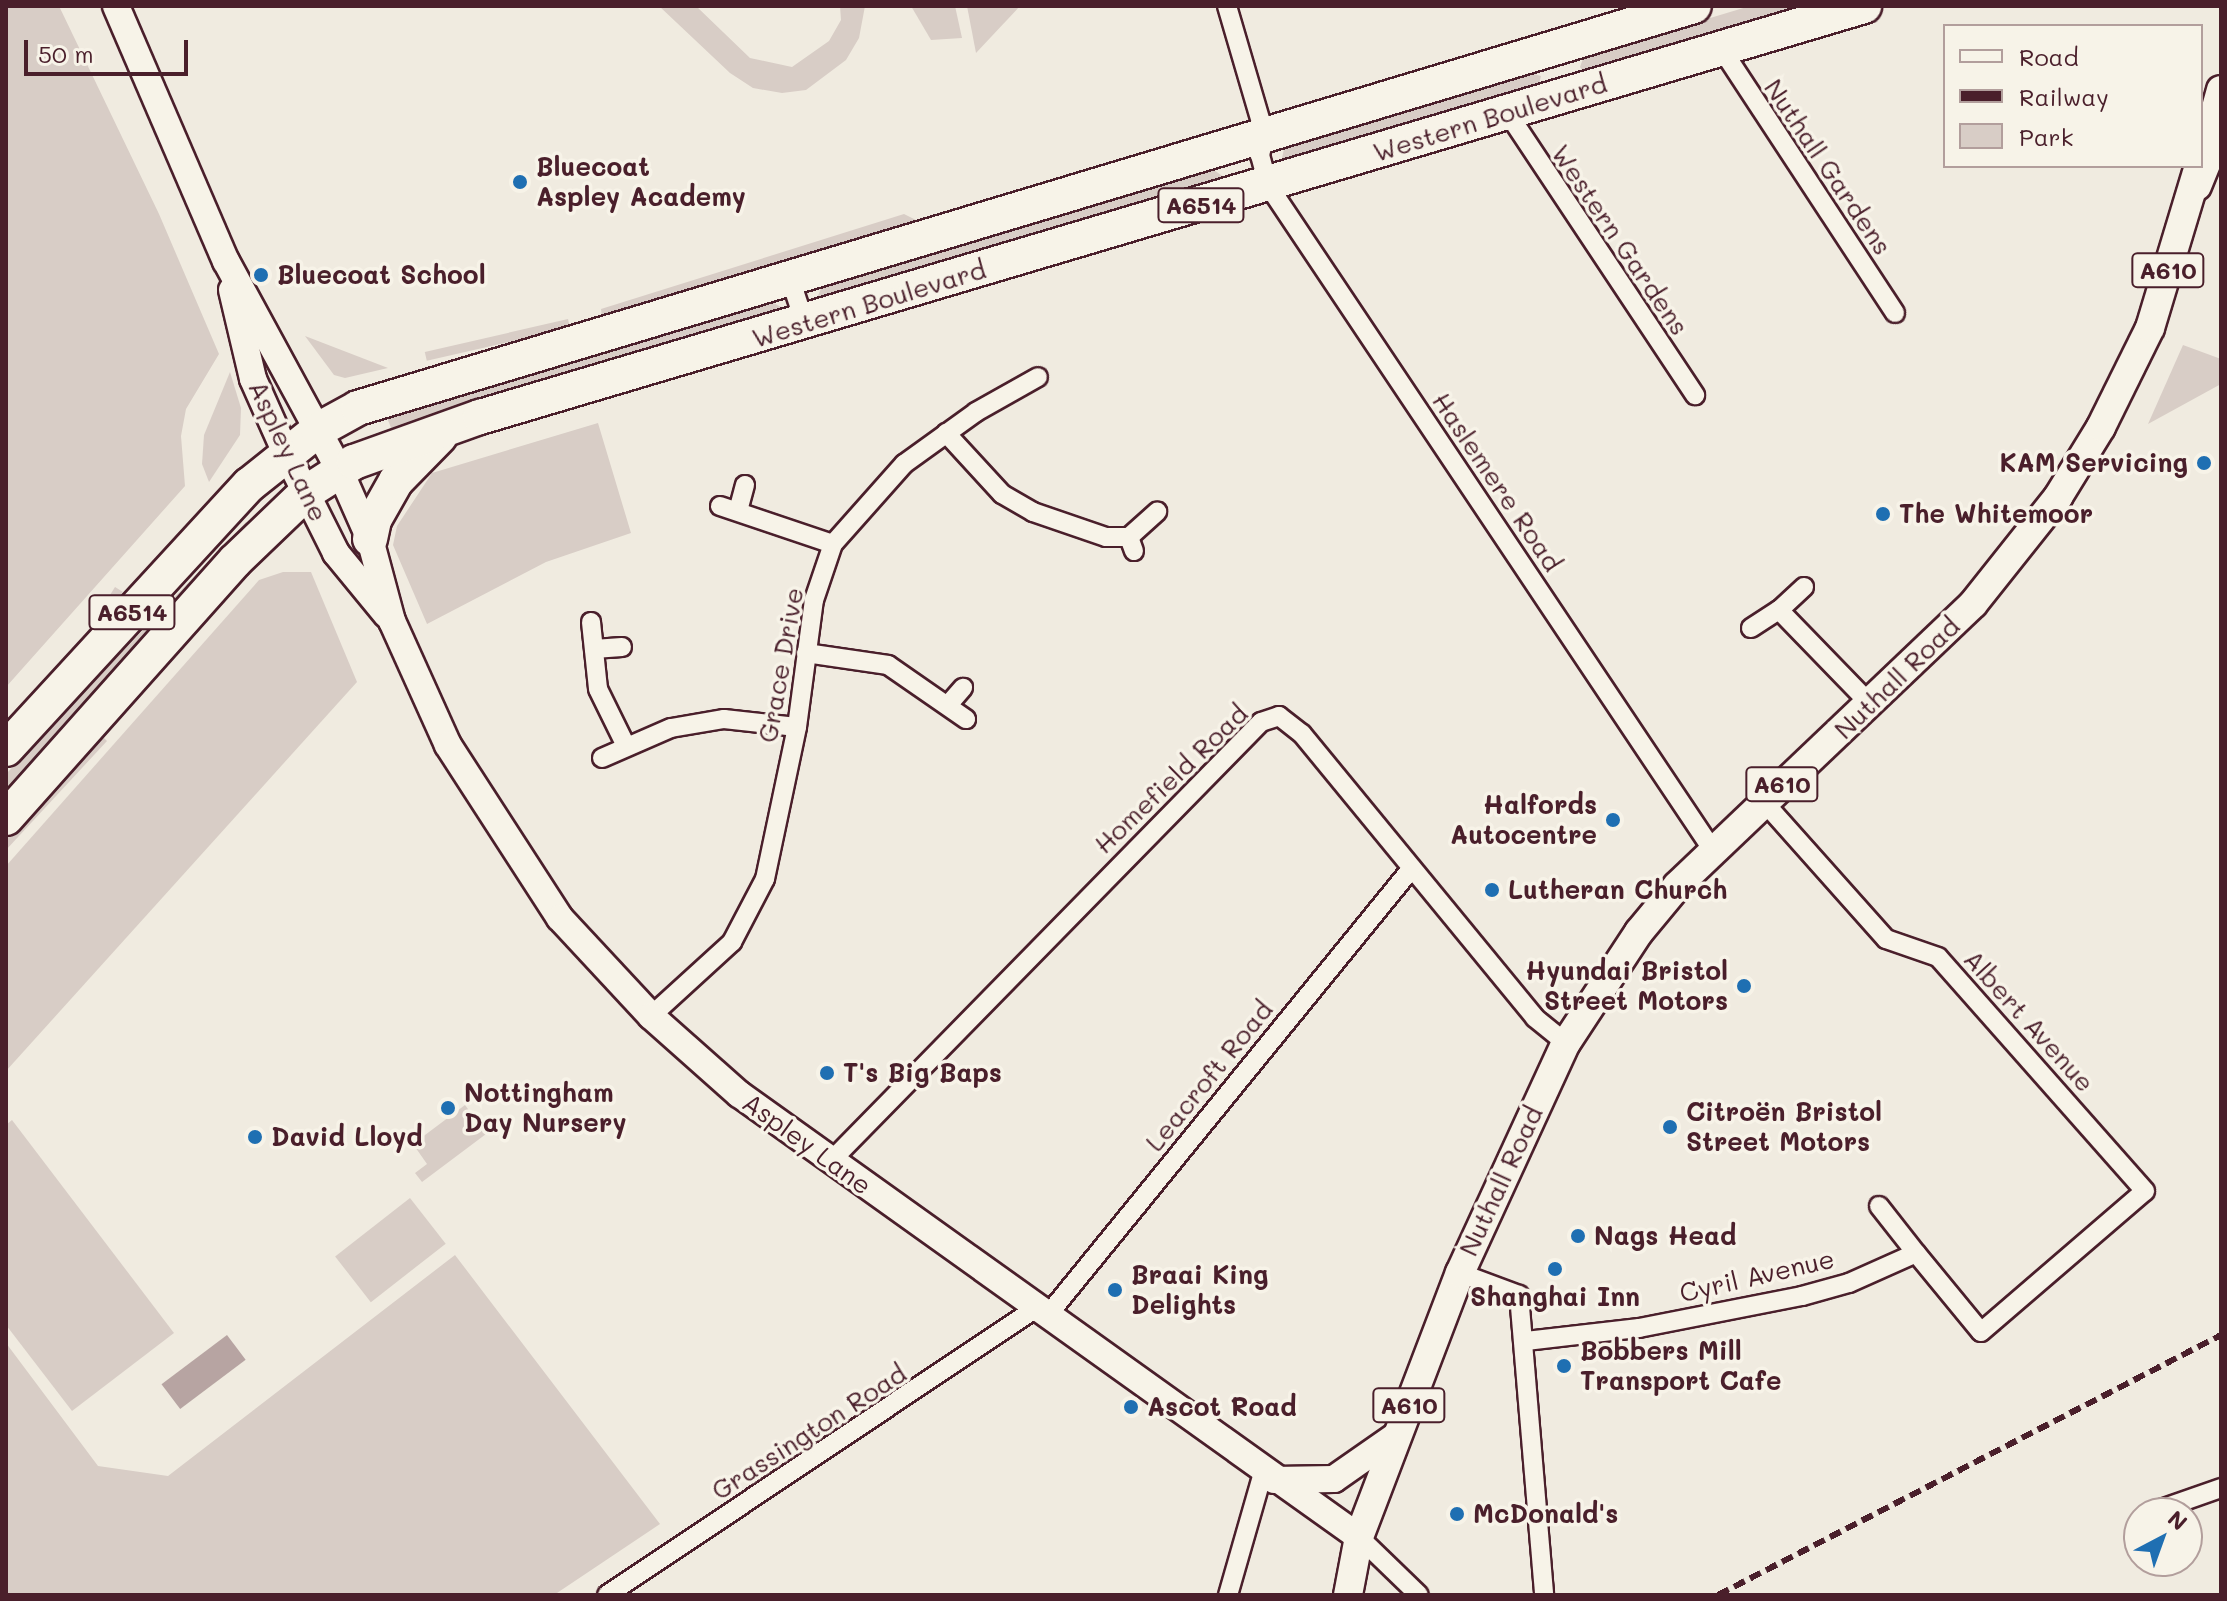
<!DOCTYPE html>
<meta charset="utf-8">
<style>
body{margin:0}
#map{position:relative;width:2227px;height:1601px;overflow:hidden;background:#f0ebe0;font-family:Mali,sans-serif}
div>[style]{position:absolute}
.green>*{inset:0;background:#d8cdc6;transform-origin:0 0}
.water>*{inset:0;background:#b7a4a2;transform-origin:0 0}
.roads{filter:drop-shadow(2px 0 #4a1f2b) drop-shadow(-2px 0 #4a1f2b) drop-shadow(0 2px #4a1f2b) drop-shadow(0 -2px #4a1f2b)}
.street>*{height:18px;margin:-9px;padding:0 9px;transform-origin:9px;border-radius:9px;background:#f7f3e8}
.secondary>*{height:26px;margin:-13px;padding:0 13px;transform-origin:13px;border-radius:13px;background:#f7f3e8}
.primary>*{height:28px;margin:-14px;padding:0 14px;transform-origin:14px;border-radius:14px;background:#f7f3e8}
.highway>*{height:34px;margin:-17px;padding:0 17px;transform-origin:17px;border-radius:17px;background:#f7f3e8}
.rail>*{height:6px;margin-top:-3px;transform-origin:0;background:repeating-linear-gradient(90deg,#4a1f2b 0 12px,transparent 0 18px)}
.dots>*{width:22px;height:22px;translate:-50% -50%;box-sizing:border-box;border:4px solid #f7f3e8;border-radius:50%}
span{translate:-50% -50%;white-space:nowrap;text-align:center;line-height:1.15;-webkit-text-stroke:7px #f7f3e8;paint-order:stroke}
.shield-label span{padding:2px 6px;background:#f7f3e8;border:2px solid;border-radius:6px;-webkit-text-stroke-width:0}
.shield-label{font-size:24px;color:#4a1f2b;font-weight:700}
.street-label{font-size:26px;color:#4a1f2b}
.poi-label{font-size:26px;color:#4a1f2b;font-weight:700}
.left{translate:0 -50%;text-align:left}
.right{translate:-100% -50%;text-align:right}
.frame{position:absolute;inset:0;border:8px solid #4a1f2b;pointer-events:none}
.legend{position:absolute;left:1943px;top:24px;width:260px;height:144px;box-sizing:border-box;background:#f7f3e8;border:2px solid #b29e9c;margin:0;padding:10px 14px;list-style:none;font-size:24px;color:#4a1f2b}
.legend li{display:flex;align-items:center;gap:16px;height:40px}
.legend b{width:40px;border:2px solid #b29e9c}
.north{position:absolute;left:2123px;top:1497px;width:80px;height:80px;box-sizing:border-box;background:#f7f3e8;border:2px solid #b29e9c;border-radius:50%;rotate:41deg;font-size:22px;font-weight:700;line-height:32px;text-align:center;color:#4a1f2b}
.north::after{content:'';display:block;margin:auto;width:28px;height:36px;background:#1f6fb2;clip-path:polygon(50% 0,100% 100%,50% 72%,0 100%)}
.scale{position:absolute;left:24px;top:40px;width:164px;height:36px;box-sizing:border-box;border:4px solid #4a1f2b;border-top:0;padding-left:10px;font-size:24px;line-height:28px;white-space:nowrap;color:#4a1f2b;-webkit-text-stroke:6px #f7f3e8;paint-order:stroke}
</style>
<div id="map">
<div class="green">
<div style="clip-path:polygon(6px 6px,59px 6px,159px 214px,219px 354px,186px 409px,181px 436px,185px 486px,6px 687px)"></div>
<div style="clip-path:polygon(659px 6px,696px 6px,750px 58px,792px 67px,829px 41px,841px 20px,840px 6px,865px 6px,859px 38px,846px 60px,806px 90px,782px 93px,753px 88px,730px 73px)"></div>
<div style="clip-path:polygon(911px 6px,955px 6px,962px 38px,931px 40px)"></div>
<div style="clip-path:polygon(967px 6px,1020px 6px,976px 53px)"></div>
<div style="clip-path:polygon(1750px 6px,1819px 6px,1584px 73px,1580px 67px,1584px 56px)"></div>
<div style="clip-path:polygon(1530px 73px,1541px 76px,1538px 88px,1284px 162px,1282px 158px,1284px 149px)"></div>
<div style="clip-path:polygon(1214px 170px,1225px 178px,1223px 184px,822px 304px,817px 298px,822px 286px)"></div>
<div style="clip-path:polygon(904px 214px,922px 223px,602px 318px,601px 309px)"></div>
<div style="clip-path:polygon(770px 301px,781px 307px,780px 315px,392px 430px,387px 418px)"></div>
<div style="left:568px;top:319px;width:9px;height:147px;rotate:77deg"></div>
<div style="clip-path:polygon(305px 336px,388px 368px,345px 378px,334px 375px)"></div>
<div style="clip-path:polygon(2183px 345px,2221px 359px,2221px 384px,2148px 424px)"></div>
<div style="clip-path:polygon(230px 372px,241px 408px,240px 435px,209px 482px,202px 464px,204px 435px)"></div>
<div style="clip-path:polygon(598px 423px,631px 533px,546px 562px,427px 624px,393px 545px,397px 526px,432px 473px)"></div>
<div style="clip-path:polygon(246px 522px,252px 527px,6px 799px,6px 774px)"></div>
<div style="clip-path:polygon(283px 572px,311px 572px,357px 682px,6px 1071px,6px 866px,259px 580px)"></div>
<div style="left:115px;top:587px;width:9px;height:162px;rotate:32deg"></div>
<div style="clip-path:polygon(98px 732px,107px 741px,6px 850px,6px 838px)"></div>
<div style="clip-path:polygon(465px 1105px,486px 1134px,422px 1182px,415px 1173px,427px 1164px,413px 1144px)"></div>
<div style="clip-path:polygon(12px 1120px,174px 1333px,72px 1411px,6px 1325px,6px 1125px)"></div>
<div style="left:410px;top:1198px;width:58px;height:95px;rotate:52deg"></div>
<div style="clip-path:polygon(455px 1255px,660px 1524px,554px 1595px,6px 1595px,6px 1343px,98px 1466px,168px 1476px)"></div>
</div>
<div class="water">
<div style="left:227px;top:1335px;width:31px;height:82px;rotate:53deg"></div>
</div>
<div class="roads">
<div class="street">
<div style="left:1227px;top:6px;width:135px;rotate:73.7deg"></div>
<div style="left:1265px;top:136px;width:20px;rotate:105deg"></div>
<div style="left:1260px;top:155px;width:31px;rotate:75deg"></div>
<div style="left:1268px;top:185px;width:799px;rotate:56.23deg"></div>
<div style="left:1721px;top:48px;width:317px;rotate:56.7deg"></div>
<div style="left:1507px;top:112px;width:340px;rotate:56.4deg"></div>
<div style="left:790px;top:278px;width:48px;rotate:71.9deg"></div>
<div style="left:946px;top:433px;width:83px;rotate:47.4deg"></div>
<div style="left:1002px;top:494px;width:36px;rotate:30deg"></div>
<div style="left:1033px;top:512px;width:77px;rotate:18.9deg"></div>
<div style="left:1106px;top:537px;width:23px"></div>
<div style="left:720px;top:506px;width:119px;rotate:18.6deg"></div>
<div style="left:738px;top:511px;width:27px;rotate:-75deg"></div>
<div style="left:1134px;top:551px;width:15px;rotate:-110deg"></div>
<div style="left:1129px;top:537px;width:38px;rotate:-42deg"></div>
<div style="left:1804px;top:587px;width:34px;rotate:137deg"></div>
<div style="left:1779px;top:610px;width:132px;rotate:45.9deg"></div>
<div style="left:591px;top:622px;width:67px;rotate:84deg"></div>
<div style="left:598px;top:689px;width:64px;rotate:63.8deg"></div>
<div style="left:1751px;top:628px;width:33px;rotate:-33deg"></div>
<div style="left:594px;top:649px;width:28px;rotate:-4deg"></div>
<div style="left:806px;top:653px;width:83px;rotate:8.3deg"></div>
<div style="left:888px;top:665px;width:95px;rotate:34.7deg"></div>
<div style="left:948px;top:705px;width:23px;rotate:-49deg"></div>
<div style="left:602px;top:758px;width:75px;rotate:-23.5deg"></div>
<div style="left:671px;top:728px;width:54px;rotate:-9.6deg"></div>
<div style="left:724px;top:719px;width:73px;rotate:6.3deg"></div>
<div style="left:651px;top:1016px;width:110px;rotate:-42.4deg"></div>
<div style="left:732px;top:942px;width:71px;rotate:-62.4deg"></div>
<div style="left:765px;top:879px;width:155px;rotate:-78.1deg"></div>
<div style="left:797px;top:727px;width:128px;rotate:-82.4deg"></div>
<div style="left:814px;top:600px;width:59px;rotate:-71.3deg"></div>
<div style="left:833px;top:544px;width:107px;rotate:-48.4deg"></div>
<div style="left:904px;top:464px;width:89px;rotate:-35.8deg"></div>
<div style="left:976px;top:412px;width:71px;rotate:-29.4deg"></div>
<div style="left:830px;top:1162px;width:616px;rotate:-45.59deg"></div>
<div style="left:1261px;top:722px;width:19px;rotate:-18deg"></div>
<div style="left:1279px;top:716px;width:29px;rotate:38deg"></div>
<div style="left:1302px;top:734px;width:367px;rotate:50.6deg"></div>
<div style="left:1535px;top:1018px;width:40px;rotate:39deg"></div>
<div style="left:1879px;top:1206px;width:60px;rotate:51.8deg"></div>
<div style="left:1460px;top:1273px;width:63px;rotate:20.4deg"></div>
<div style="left:1519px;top:1295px;width:301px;rotate:85.2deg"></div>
<div style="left:1047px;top:1316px;width:576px;rotate:-50.84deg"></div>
<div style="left:1526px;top:1341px;width:114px;rotate:-6.6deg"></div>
<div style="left:1639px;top:1328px;width:166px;rotate:-11.1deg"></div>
<div style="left:1802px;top:1296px;width:49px;rotate:-15.5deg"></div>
<div style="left:1849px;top:1283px;width:73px;rotate:-24.1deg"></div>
<div style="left:1916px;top:1253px;width:102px;rotate:50.6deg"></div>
<div style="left:1981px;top:1332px;width:216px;rotate:-40.7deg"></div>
<div style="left:2145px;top:1191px;width:312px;rotate:-131.5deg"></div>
<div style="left:1938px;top:957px;width:55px;rotate:-160.9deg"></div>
<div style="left:1886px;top:939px;width:185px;rotate:-131.7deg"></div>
<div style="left:2161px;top:1509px;width:64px;rotate:-19.3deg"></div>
<div style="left:1359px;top:1537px;width:83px;rotate:44deg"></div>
<div style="left:607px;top:1595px;width:516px;rotate:-33.78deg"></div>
<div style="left:1228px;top:1595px;width:127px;rotate:-74deg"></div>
</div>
<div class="secondary">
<div style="left:116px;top:6px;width:278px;rotate:66.7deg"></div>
<div style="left:226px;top:261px;width:237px;rotate:61.5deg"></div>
<div style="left:339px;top:469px;width:77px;rotate:66.1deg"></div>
<div style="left:370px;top:539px;width:85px;rotate:75deg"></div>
<div style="left:392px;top:621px;width:136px;rotate:65.7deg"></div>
<div style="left:448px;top:745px;width:206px;rotate:57.1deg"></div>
<div style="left:560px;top:918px;width:134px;rotate:47.1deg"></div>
<div style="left:651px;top:1016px;width:118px;rotate:41.6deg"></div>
<div style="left:739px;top:1094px;width:762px;rotate:35.55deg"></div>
<div style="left:232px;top:290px;width:91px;rotate:76.7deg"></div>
<div style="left:253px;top:379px;width:81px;rotate:66deg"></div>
<div style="left:286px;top:453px;width:112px;rotate:63.4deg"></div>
<div style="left:336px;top:553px;width:80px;rotate:50.6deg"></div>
<div style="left:1274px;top:1480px;width:60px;rotate:-1deg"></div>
<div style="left:1334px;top:1479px;width:77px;rotate:-34.9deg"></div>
</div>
<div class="primary">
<div style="left:2206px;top:144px;width:56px;rotate:-74.5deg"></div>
<div style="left:2197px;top:186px;width:64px;rotate:-67.9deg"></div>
<div style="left:1348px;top:1595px;width:59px;rotate:-79.3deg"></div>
<div style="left:1359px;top:1537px;width:283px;rotate:-69.1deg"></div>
<div style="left:1460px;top:1273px;width:253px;rotate:-65.3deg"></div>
<div style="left:1566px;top:1043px;width:133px;rotate:-56.7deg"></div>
<div style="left:1639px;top:932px;width:61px;rotate:-50.3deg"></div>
<div style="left:1678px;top:885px;width:407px;rotate:-43.6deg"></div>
<div style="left:1973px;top:604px;width:137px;rotate:-51.5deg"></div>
<div style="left:2058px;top:497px;width:82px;rotate:-58.4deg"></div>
<div style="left:2101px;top:427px;width:110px;rotate:-63.7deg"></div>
<div style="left:2150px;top:328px;width:169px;rotate:-73.2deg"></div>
</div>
<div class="highway">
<div style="left:370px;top:539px;width:19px;rotate:-78deg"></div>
<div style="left:374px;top:520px;width:45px;rotate:-60.6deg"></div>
<div style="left:396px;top:481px;width:63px;rotate:-45.6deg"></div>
<div style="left:6px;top:749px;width:359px;rotate:-47.4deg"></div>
<div style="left:249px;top:485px;width:88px;rotate:-38.6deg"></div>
<div style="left:318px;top:430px;width:46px;rotate:-28.8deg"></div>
<div style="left:358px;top:408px;width:1395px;rotate:-16.75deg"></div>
<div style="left:6px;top:818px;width:344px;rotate:-48.3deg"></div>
<div style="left:235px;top:561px;width:100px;rotate:-43.8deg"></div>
<div style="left:307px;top:492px;width:56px;rotate:-32.6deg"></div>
<div style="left:354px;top:462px;width:134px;rotate:-19.7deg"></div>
<div style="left:480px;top:417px;width:1444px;rotate:-16.54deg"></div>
</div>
</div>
<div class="rail">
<div style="left:1718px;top:1595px;width:566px;rotate:-27.33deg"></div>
</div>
<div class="dots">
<div style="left:520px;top:182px;background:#1f6fb2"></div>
<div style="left:261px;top:275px;background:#1f6fb2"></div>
<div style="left:2204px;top:463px;background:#1f6fb2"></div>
<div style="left:1883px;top:514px;background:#1f6fb2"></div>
<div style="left:1613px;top:820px;background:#1f6fb2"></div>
<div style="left:1492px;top:890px;background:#1f6fb2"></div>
<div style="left:1744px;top:986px;background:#1f6fb2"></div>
<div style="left:827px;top:1073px;background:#1f6fb2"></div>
<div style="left:448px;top:1108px;background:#1f6fb2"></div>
<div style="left:1670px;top:1127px;background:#1f6fb2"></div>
<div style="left:255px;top:1137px;background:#1f6fb2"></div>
<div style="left:1578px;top:1236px;background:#1f6fb2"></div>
<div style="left:1555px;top:1269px;background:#1f6fb2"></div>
<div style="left:1115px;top:1290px;background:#1f6fb2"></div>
<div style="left:1564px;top:1366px;background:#1f6fb2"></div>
<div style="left:1131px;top:1407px;background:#1f6fb2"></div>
<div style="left:1457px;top:1514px;background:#1f6fb2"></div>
</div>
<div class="shield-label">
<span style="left:1201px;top:205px">A6514</span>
<span style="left:2168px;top:270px">A610</span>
<span style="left:132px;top:612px">A6514</span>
<span style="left:1782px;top:784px">A610</span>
<span style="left:1409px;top:1405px">A610</span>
</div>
<div class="street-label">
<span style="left:1490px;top:118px;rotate:-17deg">Western Boulevard</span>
<span style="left:1828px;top:167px;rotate:56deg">Nuthall Gardens</span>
<span style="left:1620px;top:240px;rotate:56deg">Western Gardens</span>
<span style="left:869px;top:304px;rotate:-17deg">Western Boulevard</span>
<span style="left:288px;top:451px;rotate:65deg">Aspley Lane</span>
<span style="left:1497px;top:482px;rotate:56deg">Haslemere Road</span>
<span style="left:781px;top:665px;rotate:-80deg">Grace Drive</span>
<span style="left:1897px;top:678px;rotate:-44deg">Nuthall Road</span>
<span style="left:1171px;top:779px;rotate:-44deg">Homefield Road</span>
<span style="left:2029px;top:1021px;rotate:48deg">Albert Avenue</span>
<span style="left:1209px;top:1076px;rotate:-51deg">Leacroft Road</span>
<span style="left:807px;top:1144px;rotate:36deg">Aspley Lane</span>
<span style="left:1501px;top:1181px;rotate:-65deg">Nuthall Road</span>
<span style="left:1757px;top:1276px;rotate:-13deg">Cyril Avenue</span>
<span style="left:809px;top:1432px;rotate:-33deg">Grassington Road</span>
</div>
<div class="poi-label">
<span class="left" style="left:536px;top:182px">Bluecoat<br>Aspley Academy</span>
<span class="left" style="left:277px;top:275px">Bluecoat School</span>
<span class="right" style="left:2188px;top:463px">KAM Servicing</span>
<span class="left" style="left:1899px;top:514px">The Whitemoor</span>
<span class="right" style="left:1597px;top:820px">Halfords<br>Autocentre</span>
<span class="left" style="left:1508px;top:890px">Lutheran Church</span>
<span class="right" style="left:1728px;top:986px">Hyundai Bristol<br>Street Motors</span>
<span class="left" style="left:843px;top:1073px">T's Big Baps</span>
<span class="left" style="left:464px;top:1108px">Nottingham<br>Day Nursery</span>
<span class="left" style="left:1686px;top:1127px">Citroën Bristol<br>Street Motors</span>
<span class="left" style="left:271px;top:1137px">David Lloyd</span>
<span class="left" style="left:1594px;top:1236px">Nags Head</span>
<span class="left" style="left:1131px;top:1290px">Braai King<br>Delights</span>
<span style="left:1555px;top:1297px">Shanghai Inn</span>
<span class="left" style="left:1580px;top:1366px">Bobbers Mill<br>Transport Cafe</span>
<span class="left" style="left:1147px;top:1407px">Ascot Road</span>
<span class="left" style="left:1473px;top:1514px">McDonald's</span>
</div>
<div class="frame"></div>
<ul class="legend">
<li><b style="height:10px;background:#f7f3e8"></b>Road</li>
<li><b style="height:10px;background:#4a1f2b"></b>Railway</li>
<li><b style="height:22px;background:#d8cdc6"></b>Park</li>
</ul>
<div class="north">N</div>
<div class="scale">50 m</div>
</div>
